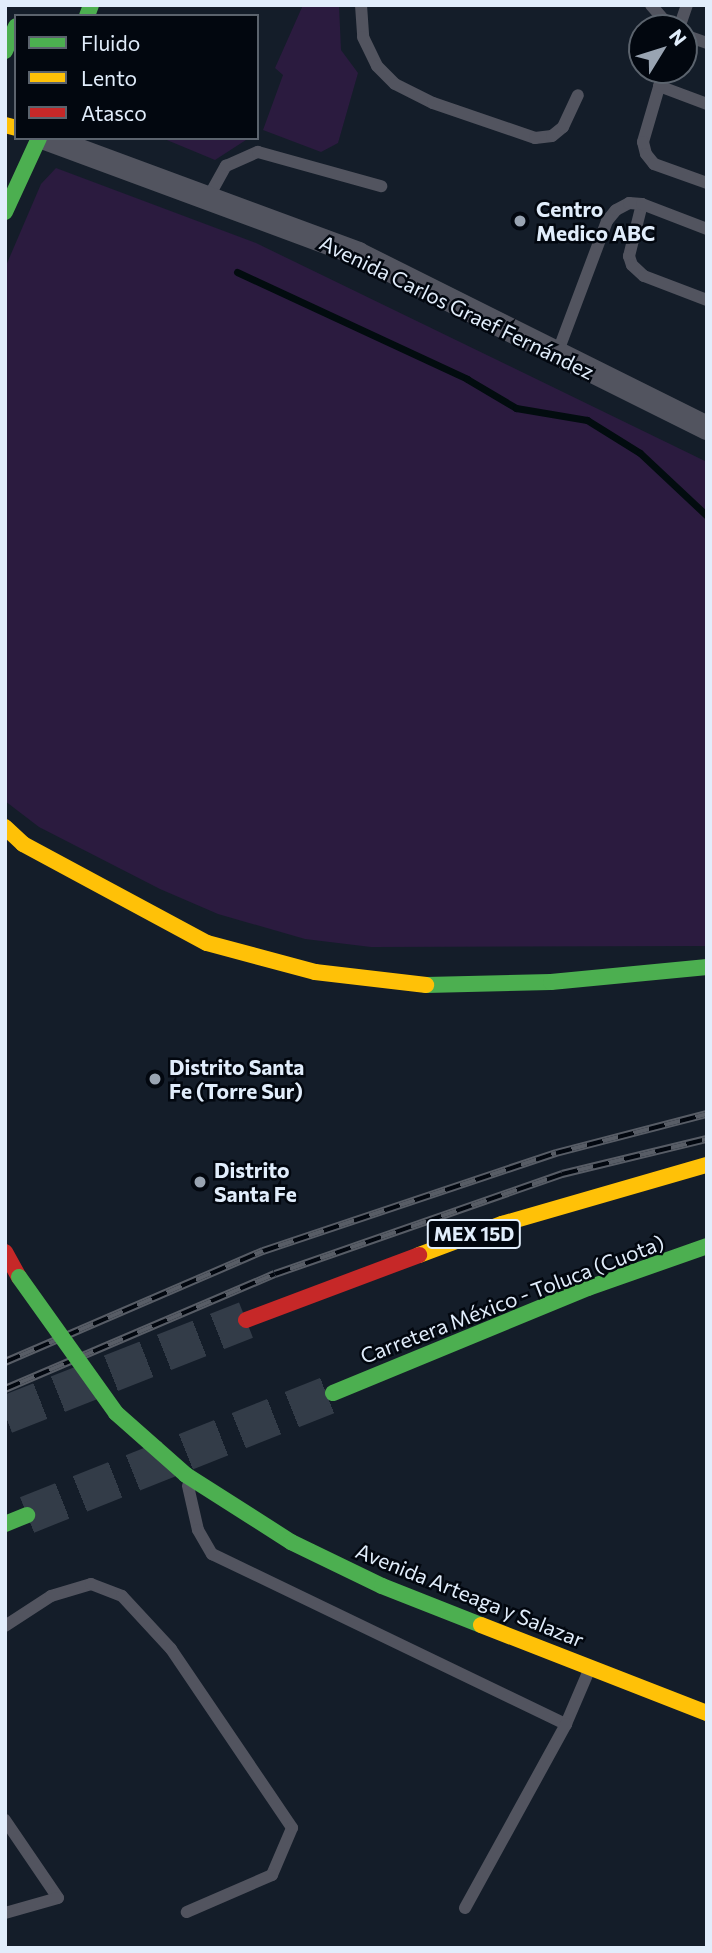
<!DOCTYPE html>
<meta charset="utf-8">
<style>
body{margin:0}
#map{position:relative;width:712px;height:1953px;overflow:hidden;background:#141d29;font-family:Commissioner,sans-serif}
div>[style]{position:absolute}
.green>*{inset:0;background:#2b1b3f}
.stream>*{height:7px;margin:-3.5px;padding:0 3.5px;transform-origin:3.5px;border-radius:3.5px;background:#020c0f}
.highway-tunnel>*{height:38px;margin-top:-19px;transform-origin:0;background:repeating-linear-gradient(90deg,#333c48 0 38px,transparent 0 57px)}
.lane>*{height:12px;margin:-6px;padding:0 6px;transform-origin:6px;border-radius:6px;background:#52545f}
.street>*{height:24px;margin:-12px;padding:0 12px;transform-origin:12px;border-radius:12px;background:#52545f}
.fast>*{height:16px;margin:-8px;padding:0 8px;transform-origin:8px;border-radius:8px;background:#4caf50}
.slow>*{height:16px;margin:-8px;padding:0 8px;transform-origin:8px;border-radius:8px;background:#ffc107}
.jam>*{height:16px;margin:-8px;padding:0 8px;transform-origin:8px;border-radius:8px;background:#c62828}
.rail>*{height:8px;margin-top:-4px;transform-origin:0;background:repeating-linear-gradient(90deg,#02070f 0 16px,#585d66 0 32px);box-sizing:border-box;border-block:2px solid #585d66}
.fast-bridge>*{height:16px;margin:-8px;padding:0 8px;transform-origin:8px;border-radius:8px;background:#4caf50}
.dots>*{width:19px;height:19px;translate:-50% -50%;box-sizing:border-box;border:4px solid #02070f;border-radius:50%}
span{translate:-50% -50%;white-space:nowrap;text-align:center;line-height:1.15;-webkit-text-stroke:5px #02070f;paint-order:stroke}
.shield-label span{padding:2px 5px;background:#02070f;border:2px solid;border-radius:5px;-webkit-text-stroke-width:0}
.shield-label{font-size:19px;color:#e1edfb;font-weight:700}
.poi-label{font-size:21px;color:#e1edfb;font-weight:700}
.left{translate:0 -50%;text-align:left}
.street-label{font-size:21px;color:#e1edfb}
.frame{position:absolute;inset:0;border:7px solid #e1edfb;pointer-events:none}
.legend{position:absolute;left:14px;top:14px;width:245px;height:126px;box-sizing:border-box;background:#02070f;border:2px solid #5b636d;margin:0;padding:9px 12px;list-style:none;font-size:21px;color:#e1edfb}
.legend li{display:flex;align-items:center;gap:14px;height:35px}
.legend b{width:35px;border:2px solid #5b636d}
.north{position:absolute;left:628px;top:14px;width:70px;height:70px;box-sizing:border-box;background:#02070f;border:2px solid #5b636d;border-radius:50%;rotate:52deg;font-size:19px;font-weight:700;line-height:28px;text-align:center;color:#e1edfb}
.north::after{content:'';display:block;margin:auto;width:24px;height:32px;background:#99a4b2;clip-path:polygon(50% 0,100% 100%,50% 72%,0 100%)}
</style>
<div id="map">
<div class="green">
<div style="clip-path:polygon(303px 5px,339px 5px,341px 50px,358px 73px,338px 143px,321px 152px,263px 130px,283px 75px,275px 68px)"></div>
<div style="clip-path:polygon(162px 138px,249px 138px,215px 160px)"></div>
<div style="clip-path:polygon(56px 168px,256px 243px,707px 462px,707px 946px,371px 947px,305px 939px,218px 914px,160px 889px,39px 827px,5px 801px,5px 268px,41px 184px)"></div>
</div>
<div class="stream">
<div style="left:237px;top:272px;width:254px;rotate:24.9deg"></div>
<div style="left:467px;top:379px;width:57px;rotate:30.6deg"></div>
<div style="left:516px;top:408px;width:72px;rotate:9.6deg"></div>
<div style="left:587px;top:420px;width:62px;rotate:31.9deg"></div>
<div style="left:640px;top:453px;width:92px;rotate:43.2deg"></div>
</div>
<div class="highway-tunnel">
<div style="left:5px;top:1415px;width:259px;rotate:-21.5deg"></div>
<div style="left:27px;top:1515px;width:329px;rotate:-21.7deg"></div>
</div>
<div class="lane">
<div style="left:361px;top:5px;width:32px;rotate:86deg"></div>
<div style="left:363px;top:37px;width:32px;rotate:64deg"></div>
<div style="left:377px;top:66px;width:25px;rotate:45deg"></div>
<div style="left:395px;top:84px;width:42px;rotate:26.6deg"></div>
<div style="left:433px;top:103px;width:108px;rotate:18.9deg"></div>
<div style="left:535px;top:138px;width:17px;rotate:-7deg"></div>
<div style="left:552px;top:136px;width:14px;rotate:-39deg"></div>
<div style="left:563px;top:127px;width:35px;rotate:-65deg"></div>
<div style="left:651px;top:5px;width:30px;rotate:49deg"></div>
<div style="left:679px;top:28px;width:24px;rotate:-71deg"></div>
<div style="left:684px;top:35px;width:24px;rotate:19deg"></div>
<div style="left:664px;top:70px;width:75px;rotate:106.3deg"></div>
<div style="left:643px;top:142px;width:12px;rotate:76deg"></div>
<div style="left:646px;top:154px;width:13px;rotate:51deg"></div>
<div style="left:654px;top:164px;width:56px;rotate:19.7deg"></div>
<div style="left:659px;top:86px;width:51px;rotate:20.6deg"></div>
<div style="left:208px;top:198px;width:37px;rotate:-61deg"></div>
<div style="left:226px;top:166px;width:35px;rotate:-24deg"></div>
<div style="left:258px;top:152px;width:128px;rotate:15.5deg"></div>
<div style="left:642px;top:204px;width:54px;rotate:104deg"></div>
<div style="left:629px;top:256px;width:9px;rotate:72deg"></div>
<div style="left:632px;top:265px;width:16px;rotate:43deg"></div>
<div style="left:644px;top:276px;width:67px;rotate:20.9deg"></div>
<div style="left:557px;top:354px;width:142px;rotate:-69.4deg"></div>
<div style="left:607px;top:221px;width:14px;rotate:-51deg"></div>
<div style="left:616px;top:210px;width:15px;rotate:-28deg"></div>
<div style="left:629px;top:203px;width:13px;rotate:4deg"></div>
<div style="left:642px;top:204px;width:70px;rotate:21deg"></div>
<div style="left:188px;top:1486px;width:45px;rotate:77.2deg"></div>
<div style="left:198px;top:1530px;width:28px;rotate:60deg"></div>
<div style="left:212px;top:1554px;width:393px;rotate:25.7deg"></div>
<div style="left:566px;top:1724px;width:61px;rotate:-66.8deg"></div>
<div style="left:5px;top:1626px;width:55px;rotate:-33.1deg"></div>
<div style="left:51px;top:1596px;width:42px;rotate:-16.7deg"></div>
<div style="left:91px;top:1584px;width:33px;rotate:21deg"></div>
<div style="left:122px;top:1596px;width:72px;rotate:47.2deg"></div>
<div style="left:171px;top:1649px;width:216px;rotate:55.9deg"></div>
<div style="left:292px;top:1828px;width:51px;rotate:113.1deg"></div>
<div style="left:272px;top:1875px;width:93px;rotate:156.5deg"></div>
<div style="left:5px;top:1820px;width:94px;rotate:55.8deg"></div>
<div style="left:58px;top:1898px;width:55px;rotate:164.2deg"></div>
<div style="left:465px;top:1908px;width:210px;rotate:-61.2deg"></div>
</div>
<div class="street">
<div style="left:45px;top:138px;width:334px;rotate:20.3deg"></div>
<div style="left:358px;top:254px;width:390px;rotate:26.5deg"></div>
</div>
<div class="fast">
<div style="left:87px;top:16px;width:12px;rotate:-70deg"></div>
<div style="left:5px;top:51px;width:27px;rotate:-66deg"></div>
<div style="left:5px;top:212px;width:81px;rotate:-65.3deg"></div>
<div style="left:426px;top:985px;width:125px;rotate:-1.4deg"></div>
<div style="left:551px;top:982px;width:157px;rotate:-5.5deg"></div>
<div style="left:333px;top:1393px;width:276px;rotate:-22.4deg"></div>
<div style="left:588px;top:1288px;width:126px;rotate:-19.4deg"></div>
<div style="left:116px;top:1413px;width:94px;rotate:41.5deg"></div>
<div style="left:186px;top:1475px;width:125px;rotate:32.5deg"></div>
<div style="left:291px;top:1542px;width:101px;rotate:25.8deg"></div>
<div style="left:382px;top:1586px;width:106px;rotate:21.5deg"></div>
<div style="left:5px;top:1524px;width:24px;rotate:-22deg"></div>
</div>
<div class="slow">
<div style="left:5px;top:125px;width:11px;rotate:15deg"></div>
<div style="left:5px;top:827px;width:25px;rotate:43deg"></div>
<div style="left:23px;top:844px;width:209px;rotate:28.3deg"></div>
<div style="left:207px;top:943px;width:112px;rotate:15deg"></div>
<div style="left:315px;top:972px;width:112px;rotate:6.7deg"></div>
<div style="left:419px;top:1255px;width:89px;rotate:-20.5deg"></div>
<div style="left:502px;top:1224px;width:213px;rotate:-16.1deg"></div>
<div style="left:481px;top:1625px;width:243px;rotate:21.3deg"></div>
</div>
<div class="jam">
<div style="left:5px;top:1252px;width:29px;rotate:61deg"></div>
<div style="left:246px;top:1320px;width:185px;rotate:-20.6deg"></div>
</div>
<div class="rail">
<div style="left:5px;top:1362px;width:281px;rotate:-23.3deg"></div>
<div style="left:263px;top:1251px;width:309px;rotate:-18.5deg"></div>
<div style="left:556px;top:1153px;width:156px;rotate:-14.5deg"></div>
<div style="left:5px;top:1389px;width:293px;rotate:-23.1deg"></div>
<div style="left:275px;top:1274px;width:304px;rotate:-19.2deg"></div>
<div style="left:562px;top:1174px;width:149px;rotate:-13.6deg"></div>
</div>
<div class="fast-bridge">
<div style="left:19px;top:1277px;width:167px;rotate:54.5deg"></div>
</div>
<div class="dots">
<div style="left:520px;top:221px;background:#99a4b2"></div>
<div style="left:155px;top:1079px;background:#99a4b2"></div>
<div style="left:200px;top:1182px;background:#99a4b2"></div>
</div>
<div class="shield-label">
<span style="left:474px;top:1234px">MEX 15D</span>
</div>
<div class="poi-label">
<span class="left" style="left:536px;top:221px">Centro<br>Medico ABC</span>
<span class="left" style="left:169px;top:1079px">Distrito Santa<br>Fe (Torre Sur)</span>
<span class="left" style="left:214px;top:1182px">Distrito<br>Santa Fe</span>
</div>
<div class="street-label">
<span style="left:457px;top:307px;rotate:26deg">Avenida Carlos Graef Fernández</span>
<span style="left:512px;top:1299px;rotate:-21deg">Carretera México - Toluca (Cuota)</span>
<span style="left:470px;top:1595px;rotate:22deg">Avenida Arteaga y Salazar</span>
</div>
<div class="frame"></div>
<ul class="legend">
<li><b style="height:9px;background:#4caf50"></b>Fluido</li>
<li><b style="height:9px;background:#ffc107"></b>Lento</li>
<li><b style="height:9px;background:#c62828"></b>Atasco</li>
</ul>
<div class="north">N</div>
</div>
